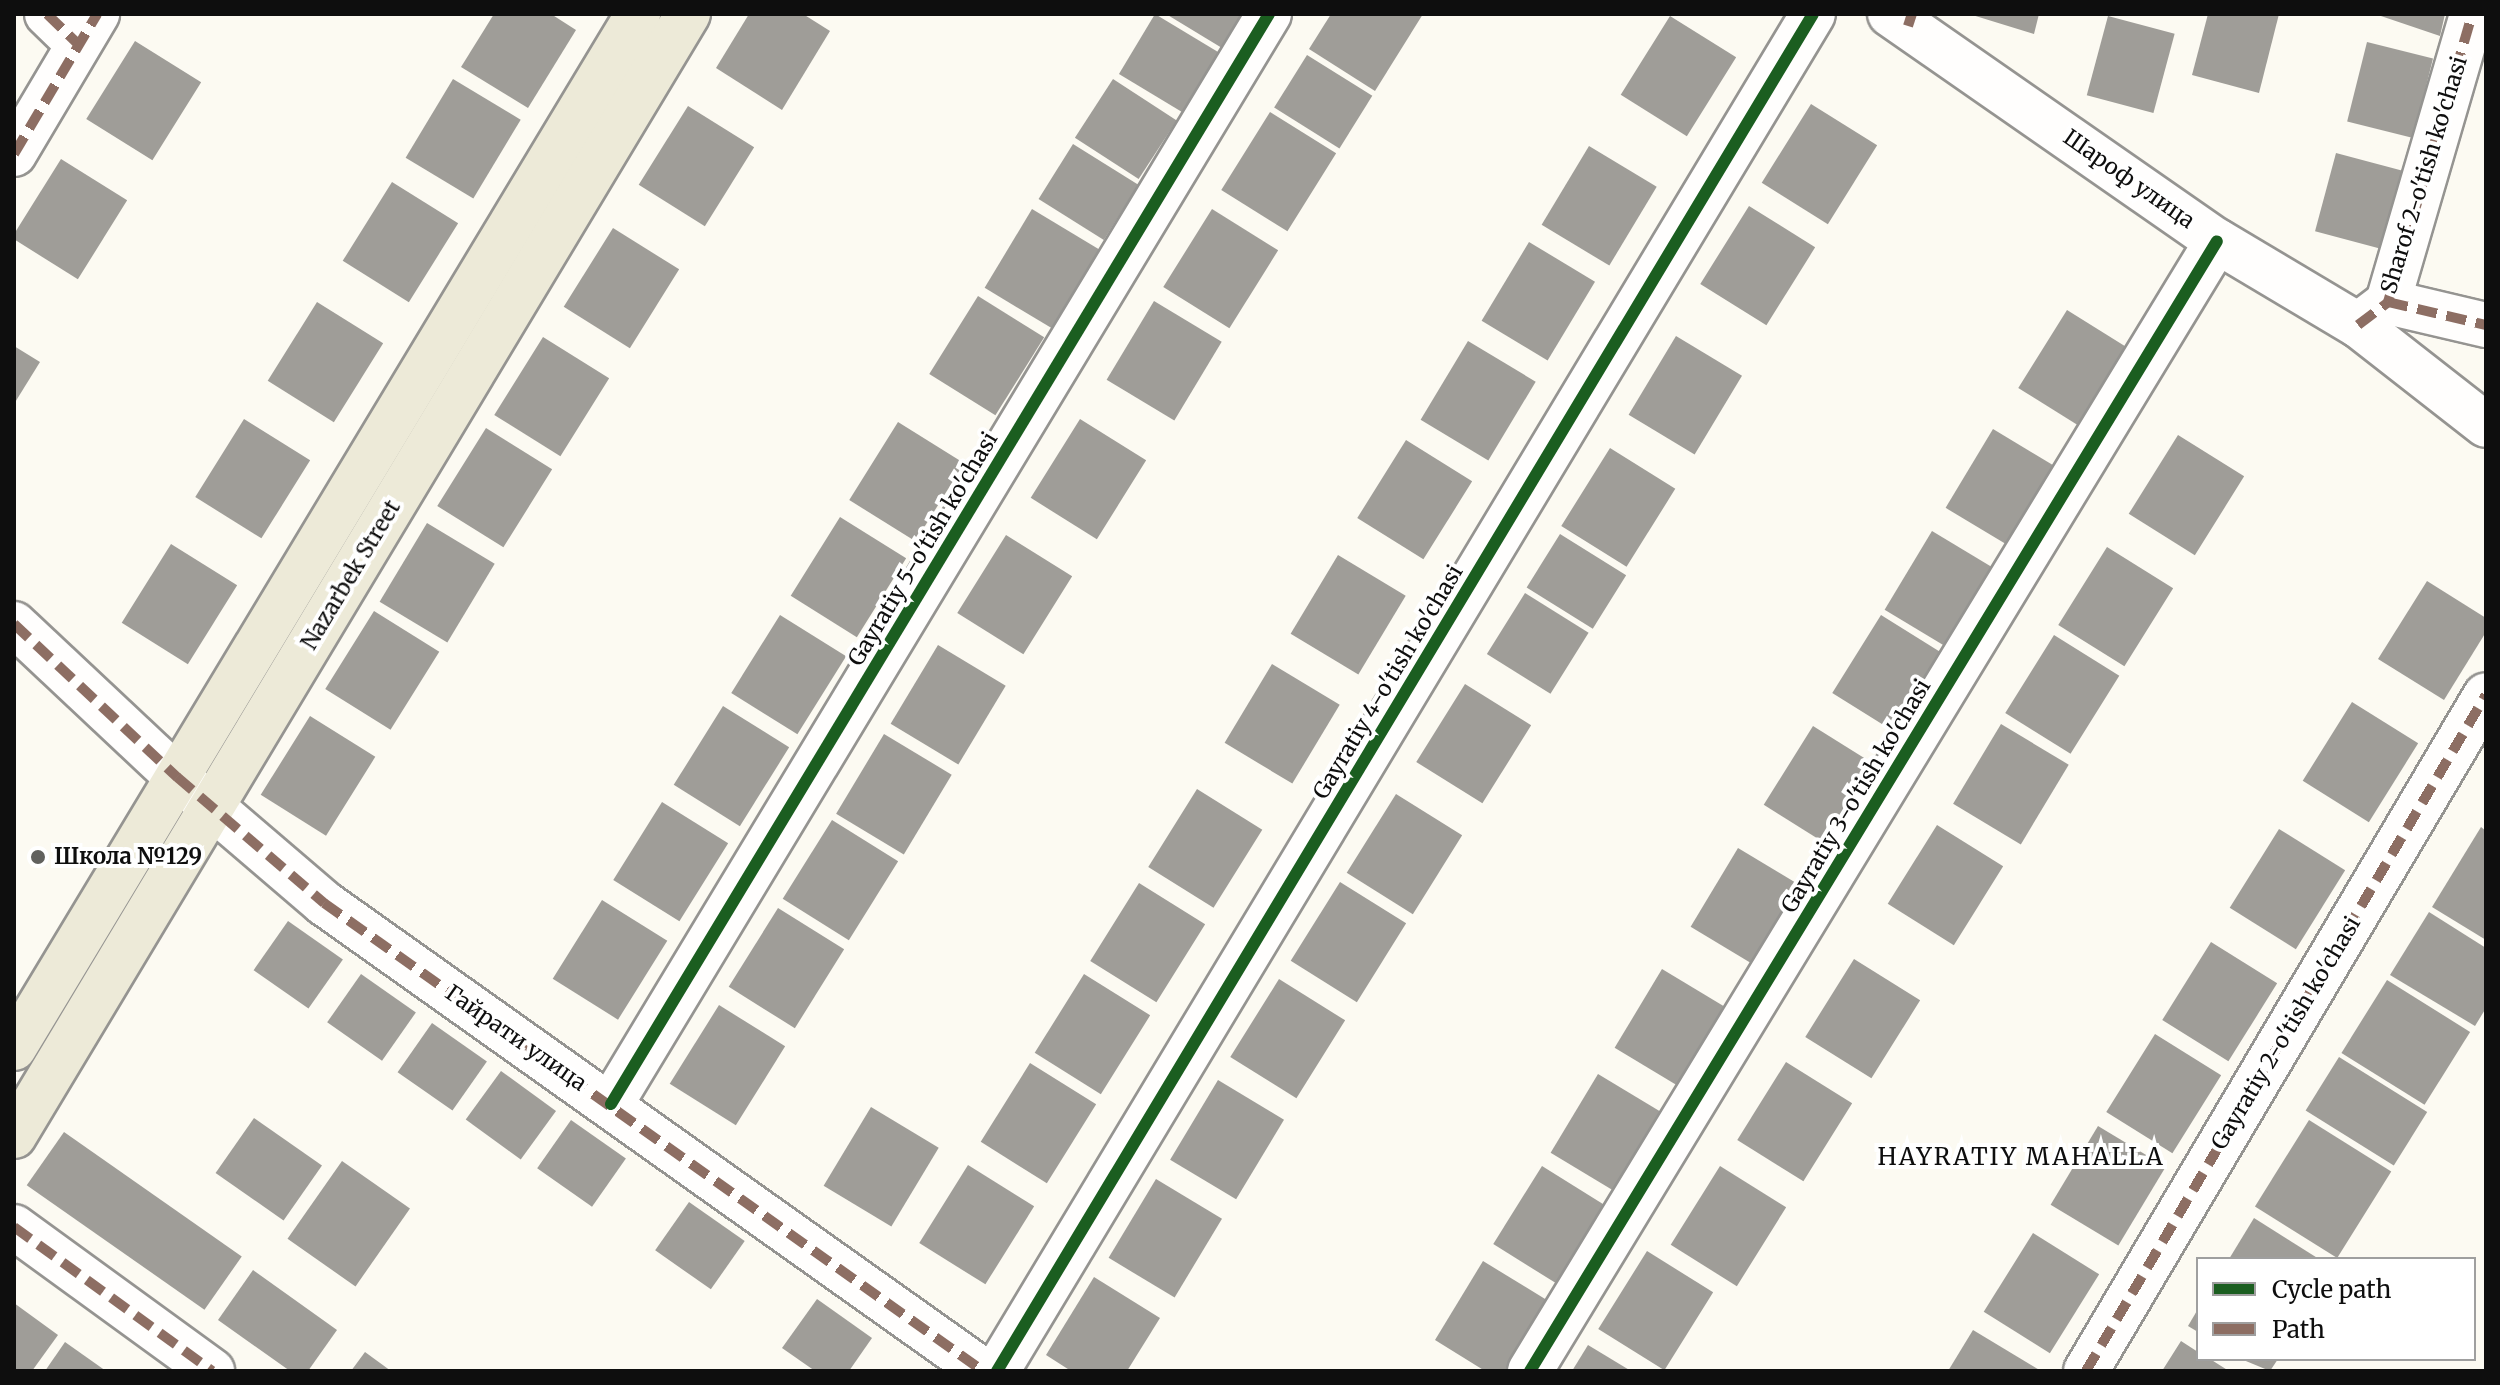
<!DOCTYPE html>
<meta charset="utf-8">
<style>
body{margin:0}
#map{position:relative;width:2500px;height:1385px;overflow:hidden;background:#fcfaf2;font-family:Merriweather,serif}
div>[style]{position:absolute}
.building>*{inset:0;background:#9f9d98;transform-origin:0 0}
.roads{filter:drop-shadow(2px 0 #959491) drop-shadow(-2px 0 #959491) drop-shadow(0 2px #959491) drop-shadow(0 -2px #959491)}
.minor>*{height:44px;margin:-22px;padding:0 22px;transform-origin:22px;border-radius:22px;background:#fffefd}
.major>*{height:44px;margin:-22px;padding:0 22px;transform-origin:22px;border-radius:22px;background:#edead8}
.quiet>*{height:10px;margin-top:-5px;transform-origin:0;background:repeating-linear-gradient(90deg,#8d6e63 0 20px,transparent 0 30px)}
.cycleway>*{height:12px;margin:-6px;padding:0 6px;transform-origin:6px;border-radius:6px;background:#1b5e20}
.dots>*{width:22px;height:22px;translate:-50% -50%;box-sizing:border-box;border:4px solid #fff;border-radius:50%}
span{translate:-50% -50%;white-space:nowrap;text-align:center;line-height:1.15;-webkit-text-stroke:8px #fff;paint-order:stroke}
.street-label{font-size:22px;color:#0e0e0e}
.poi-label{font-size:22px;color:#0e0e0e;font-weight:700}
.left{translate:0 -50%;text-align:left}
.neighbourhood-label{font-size:24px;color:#0e0e0e;letter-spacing:2px}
.frame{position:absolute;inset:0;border:16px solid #0e0e0e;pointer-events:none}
.legend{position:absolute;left:2196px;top:1257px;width:280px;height:104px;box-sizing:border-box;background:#fff;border:2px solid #9f9f9f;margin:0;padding:10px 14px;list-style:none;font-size:24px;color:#0e0e0e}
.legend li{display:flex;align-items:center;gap:16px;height:40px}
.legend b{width:40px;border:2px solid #9f9f9f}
</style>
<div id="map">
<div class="building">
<div style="clip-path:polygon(494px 14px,551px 14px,576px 30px,528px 108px,461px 67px)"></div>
<div style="clip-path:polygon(749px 14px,803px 14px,830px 31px,782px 110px,716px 68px)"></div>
<div style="left:1155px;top:14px;width:75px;height:70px;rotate:31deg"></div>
<div style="clip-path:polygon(1166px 14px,1243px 14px,1222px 48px)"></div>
<div style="clip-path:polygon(1331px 14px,1423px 14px,1375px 91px,1309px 49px)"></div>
<div style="clip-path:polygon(1969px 14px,2039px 14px,2034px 34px)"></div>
<div style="clip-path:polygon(2208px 14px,2279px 14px,2259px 93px,2192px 75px)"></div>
<div style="clip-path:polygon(2375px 14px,2445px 14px,2440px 36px)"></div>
<div style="left:1670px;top:16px;width:78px;height:93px;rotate:32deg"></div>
<div style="left:2108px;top:16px;width:69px;height:82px;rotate:15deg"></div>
<div style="left:135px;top:41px;width:78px;height:92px;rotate:32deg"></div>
<div style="left:2367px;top:42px;width:68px;height:82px;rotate:14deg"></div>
<div style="left:1307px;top:55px;width:77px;height:62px;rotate:32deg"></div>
<div style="left:453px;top:79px;width:79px;height:92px;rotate:31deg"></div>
<div style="left:1113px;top:79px;width:76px;height:70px;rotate:33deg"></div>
<div style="left:1811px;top:104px;width:78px;height:93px;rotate:32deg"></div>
<div style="left:688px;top:106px;width:78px;height:93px;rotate:32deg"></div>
<div style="left:1270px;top:112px;width:78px;height:92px;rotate:32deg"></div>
<div style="left:1073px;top:144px;width:77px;height:65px;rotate:32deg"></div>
<div style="left:1589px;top:146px;width:79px;height:92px;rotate:31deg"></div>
<div style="left:2336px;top:153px;width:68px;height:81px;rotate:15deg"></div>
<div style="left:61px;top:159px;width:78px;height:93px;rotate:32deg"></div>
<div style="left:392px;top:182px;width:78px;height:93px;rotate:32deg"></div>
<div style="left:1749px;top:206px;width:78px;height:92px;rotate:32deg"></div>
<div style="left:1032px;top:209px;width:79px;height:92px;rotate:31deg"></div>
<div style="left:1212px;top:209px;width:78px;height:92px;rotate:32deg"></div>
<div style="left:613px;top:228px;width:78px;height:93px;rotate:32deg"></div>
<div style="left:1529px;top:242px;width:77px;height:92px;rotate:31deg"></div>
<div style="left:978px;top:296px;width:78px;height:92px;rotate:32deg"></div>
<div style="left:1154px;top:301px;width:79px;height:92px;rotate:31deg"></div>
<div style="left:317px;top:302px;width:78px;height:93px;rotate:32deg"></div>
<div style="left:2067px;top:310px;width:78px;height:92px;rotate:32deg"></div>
<div style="left:1676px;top:336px;width:77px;height:92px;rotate:31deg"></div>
<div style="left:543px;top:337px;width:78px;height:92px;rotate:32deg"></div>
<div style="left:1468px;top:341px;width:79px;height:92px;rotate:31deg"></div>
<div style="clip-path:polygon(14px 346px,40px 362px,14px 404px)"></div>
<div style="left:244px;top:419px;width:78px;height:92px;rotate:32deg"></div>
<div style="left:1080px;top:419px;width:78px;height:93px;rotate:32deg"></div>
<div style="left:898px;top:422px;width:78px;height:92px;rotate:32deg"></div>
<div style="left:486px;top:428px;width:78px;height:92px;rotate:32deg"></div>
<div style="left:1993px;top:429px;width:79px;height:92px;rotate:31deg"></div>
<div style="left:2178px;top:435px;width:78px;height:93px;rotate:32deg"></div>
<div style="left:1406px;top:440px;width:78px;height:92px;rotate:32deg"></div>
<div style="left:1610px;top:448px;width:77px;height:92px;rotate:32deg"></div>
<div style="left:840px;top:517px;width:78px;height:93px;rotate:32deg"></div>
<div style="left:427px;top:523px;width:79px;height:92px;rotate:31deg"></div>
<div style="left:1932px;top:531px;width:79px;height:92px;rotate:31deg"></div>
<div style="left:1560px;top:534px;width:78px;height:63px;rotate:32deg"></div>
<div style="left:1006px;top:535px;width:78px;height:92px;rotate:32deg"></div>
<div style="left:171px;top:544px;width:78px;height:93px;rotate:32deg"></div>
<div style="left:2107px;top:547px;width:78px;height:92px;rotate:32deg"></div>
<div style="left:1338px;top:555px;width:79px;height:92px;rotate:31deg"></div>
<div style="clip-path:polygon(2427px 581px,2486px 618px,2486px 632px,2444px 700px,2378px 659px)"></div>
<div style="left:1525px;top:593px;width:75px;height:72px;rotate:32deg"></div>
<div style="left:374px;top:611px;width:77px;height:92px;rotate:32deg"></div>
<div style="left:780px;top:615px;width:78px;height:92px;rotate:32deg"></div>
<div style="left:1881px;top:615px;width:77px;height:92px;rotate:32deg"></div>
<div style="left:2054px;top:635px;width:77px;height:92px;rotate:32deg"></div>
<div style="left:938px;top:645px;width:79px;height:92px;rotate:31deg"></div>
<div style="left:1272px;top:664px;width:79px;height:92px;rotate:31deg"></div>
<div style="left:1465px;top:684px;width:78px;height:92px;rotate:32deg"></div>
<div style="left:2352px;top:702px;width:78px;height:93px;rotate:32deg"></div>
<div style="left:723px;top:706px;width:78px;height:93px;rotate:32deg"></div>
<div style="left:310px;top:716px;width:77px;height:93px;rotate:32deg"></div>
<div style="left:2001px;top:724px;width:79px;height:93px;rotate:31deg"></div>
<div style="left:1813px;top:726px;width:78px;height:93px;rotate:32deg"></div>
<div style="left:884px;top:734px;width:79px;height:93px;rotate:31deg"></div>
<div style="left:1197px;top:789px;width:77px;height:92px;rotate:32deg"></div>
<div style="left:1396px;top:794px;width:78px;height:93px;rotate:32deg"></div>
<div style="left:662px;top:802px;width:78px;height:92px;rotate:32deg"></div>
<div style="left:832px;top:820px;width:78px;height:93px;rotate:32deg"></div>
<div style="left:1937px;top:825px;width:78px;height:93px;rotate:32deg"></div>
<div style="clip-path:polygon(2481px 827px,2486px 831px,2486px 940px,2432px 907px)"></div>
<div style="left:2279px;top:829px;width:78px;height:93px;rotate:32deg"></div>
<div style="left:1738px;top:848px;width:79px;height:92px;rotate:31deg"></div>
<div style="left:1340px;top:882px;width:78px;height:93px;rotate:32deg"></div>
<div style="left:1139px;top:883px;width:78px;height:92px;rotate:32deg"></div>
<div style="left:602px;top:900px;width:77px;height:93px;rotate:32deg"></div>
<div style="left:778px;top:908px;width:78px;height:93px;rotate:32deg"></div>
<div style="clip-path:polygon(2429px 912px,2486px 948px,2486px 1008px,2475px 1026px,2390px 975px)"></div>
<div style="left:288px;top:921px;width:67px;height:60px;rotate:35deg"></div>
<div style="left:2211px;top:942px;width:78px;height:92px;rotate:32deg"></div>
<div style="left:1854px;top:959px;width:78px;height:92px;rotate:32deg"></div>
<div style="left:1662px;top:969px;width:79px;height:92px;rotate:31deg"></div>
<div style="left:361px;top:974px;width:67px;height:59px;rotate:35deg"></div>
<div style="left:1084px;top:974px;width:78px;height:93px;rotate:32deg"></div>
<div style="left:1279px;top:979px;width:78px;height:92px;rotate:32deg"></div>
<div style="left:2387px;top:980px;width:98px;height:86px;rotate:32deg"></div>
<div style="left:719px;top:1005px;width:78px;height:93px;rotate:32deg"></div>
<div style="left:432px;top:1023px;width:67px;height:60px;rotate:35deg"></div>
<div style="left:2155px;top:1034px;width:78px;height:92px;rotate:32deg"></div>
<div style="left:2339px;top:1057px;width:104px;height:63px;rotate:32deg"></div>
<div style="left:1786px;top:1062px;width:78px;height:92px;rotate:32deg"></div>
<div style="left:1030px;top:1063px;width:78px;height:93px;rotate:32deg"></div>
<div style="left:501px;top:1071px;width:68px;height:60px;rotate:36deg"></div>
<div style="left:1598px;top:1074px;width:77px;height:92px;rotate:31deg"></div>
<div style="left:1218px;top:1080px;width:77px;height:93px;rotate:31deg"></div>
<div style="left:871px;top:1107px;width:79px;height:92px;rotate:31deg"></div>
<div style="left:254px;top:1118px;width:83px;height:67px;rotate:35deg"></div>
<div style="left:571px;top:1120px;width:67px;height:59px;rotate:35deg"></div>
<div style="left:2309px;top:1120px;width:97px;height:102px;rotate:32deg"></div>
<div style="left:2098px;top:1126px;width:79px;height:92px;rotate:31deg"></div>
<div style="left:64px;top:1132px;width:217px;height:65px;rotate:35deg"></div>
<div style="left:342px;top:1161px;width:83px;height:95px;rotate:35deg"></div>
<div style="left:968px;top:1165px;width:78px;height:92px;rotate:32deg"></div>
<div style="left:1542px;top:1166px;width:78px;height:92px;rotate:32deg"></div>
<div style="left:1720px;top:1166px;width:78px;height:93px;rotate:32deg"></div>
<div style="left:1156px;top:1179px;width:77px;height:92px;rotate:31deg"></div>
<div style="left:689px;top:1202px;width:68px;height:59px;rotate:35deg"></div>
<div style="clip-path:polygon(2254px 1218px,2319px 1259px,2229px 1259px)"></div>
<div style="left:2033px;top:1233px;width:78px;height:93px;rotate:32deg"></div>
<div style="left:1647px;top:1251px;width:78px;height:92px;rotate:32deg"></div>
<div style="clip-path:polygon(1483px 1261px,1550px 1302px,1507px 1371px,1485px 1371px,1435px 1340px)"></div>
<div style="clip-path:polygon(253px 1270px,337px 1330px,308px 1371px,290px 1371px,218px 1320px)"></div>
<div style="clip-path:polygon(1094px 1277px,1160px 1318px,1127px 1371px,1071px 1371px,1046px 1355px)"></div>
<div style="clip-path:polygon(817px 1299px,872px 1338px,849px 1371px,815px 1371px,782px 1348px)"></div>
<div style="clip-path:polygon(14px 1303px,58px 1335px,32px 1371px,14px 1371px)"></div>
<div style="clip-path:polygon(2198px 1309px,2198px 1332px,2188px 1326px)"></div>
<div style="clip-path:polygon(1973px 1330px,2041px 1371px,1948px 1371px)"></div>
<div style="clip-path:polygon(2181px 1341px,2198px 1352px,2198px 1359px,2210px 1359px,2229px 1371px,2162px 1371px)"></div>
<div style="clip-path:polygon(65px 1342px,106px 1371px,45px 1371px)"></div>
<div style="clip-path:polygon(1588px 1345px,1631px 1371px,1572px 1371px)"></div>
<div style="clip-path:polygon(365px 1352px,391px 1371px,351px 1371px)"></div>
<div style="clip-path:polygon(2241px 1359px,2278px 1359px,2270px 1371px)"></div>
</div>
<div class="roads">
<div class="minor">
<div style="left:47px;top:14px;width:43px;rotate:44.1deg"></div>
<div style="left:1890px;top:14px;width:398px;rotate:34.8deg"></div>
<div style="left:2217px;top:241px;width:164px;rotate:30.8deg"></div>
<div style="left:2358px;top:325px;width:162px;rotate:38deg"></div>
<div style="left:14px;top:154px;width:163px;rotate:-59.3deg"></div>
<div style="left:2388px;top:302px;width:101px;rotate:13.2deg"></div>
<div style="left:2358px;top:325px;width:38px;rotate:-37deg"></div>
<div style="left:2388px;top:302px;width:300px;rotate:-73.7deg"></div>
<div style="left:14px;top:624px;width:224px;rotate:43.2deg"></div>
<div style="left:177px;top:777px;width:194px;rotate:40.6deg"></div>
<div style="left:324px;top:903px;width:808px;rotate:35.38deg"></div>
<div style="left:611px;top:1104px;width:1273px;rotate:-58.88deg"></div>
<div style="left:14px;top:1227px;width:245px;rotate:36deg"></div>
<div style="left:997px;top:1371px;width:1583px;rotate:-58.98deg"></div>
<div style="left:1530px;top:1371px;width:1322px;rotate:-58.7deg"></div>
<div style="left:2086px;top:1371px;width:785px;rotate:-59.39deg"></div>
</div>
<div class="major">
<div style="left:14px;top:1048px;width:1208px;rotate:-58.89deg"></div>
<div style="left:14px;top:1136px;width:1309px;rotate:-59.01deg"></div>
</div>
</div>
<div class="quiet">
<div style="left:47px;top:14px;width:43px;rotate:44.1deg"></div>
<div style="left:1908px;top:26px;width:13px;rotate:-72deg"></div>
<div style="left:14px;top:154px;width:163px;rotate:-59.3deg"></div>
<div style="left:2388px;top:302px;width:101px;rotate:13.2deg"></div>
<div style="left:2358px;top:325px;width:38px;rotate:-37deg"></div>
<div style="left:2388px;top:302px;width:300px;rotate:-73.7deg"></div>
<div style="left:14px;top:624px;width:224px;rotate:43.2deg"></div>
<div style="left:177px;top:777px;width:194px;rotate:40.6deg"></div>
<div style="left:324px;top:903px;width:808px;rotate:35.38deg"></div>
<div style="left:14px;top:1227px;width:245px;rotate:36deg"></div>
<div style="left:2086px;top:1371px;width:785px;rotate:-59.39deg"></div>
</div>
<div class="cycleway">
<div style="left:611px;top:1104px;width:1273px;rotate:-58.88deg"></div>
<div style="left:997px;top:1371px;width:1583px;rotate:-58.98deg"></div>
<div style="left:1530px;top:1371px;width:1322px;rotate:-58.7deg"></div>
</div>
<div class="dots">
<div style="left:38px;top:857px;background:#61615e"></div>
</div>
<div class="street-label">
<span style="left:2424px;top:175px;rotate:-73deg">Sharof 2-o'tish ko'chasi</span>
<span style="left:2129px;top:179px;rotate:35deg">Шароф улица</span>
<span style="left:923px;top:549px;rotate:-59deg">Gayratiy 5-o'tish ko'chasi</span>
<span style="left:351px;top:575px;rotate:-59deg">Nazarbek Street</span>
<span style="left:1388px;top:682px;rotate:-59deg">Gayratiy 4-o'tish ko'chasi</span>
<span style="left:1856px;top:796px;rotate:-59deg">Gayratiy 3-o'tish ko'chasi</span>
<span style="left:2286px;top:1033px;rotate:-59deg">Gayratiy 2-o'tish ko'chasi</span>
<span style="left:516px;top:1038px;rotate:35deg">Гайрати улица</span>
</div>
<div class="poi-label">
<span class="left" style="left:54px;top:857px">Школа №129</span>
</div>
<div class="neighbourhood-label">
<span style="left:2021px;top:1157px">HAYRATIY MAHALLA</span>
</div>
<div class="frame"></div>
<ul class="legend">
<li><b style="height:10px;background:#1b5e20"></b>Cycle path</li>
<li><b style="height:10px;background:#8d6e63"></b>Path</li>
</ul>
</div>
